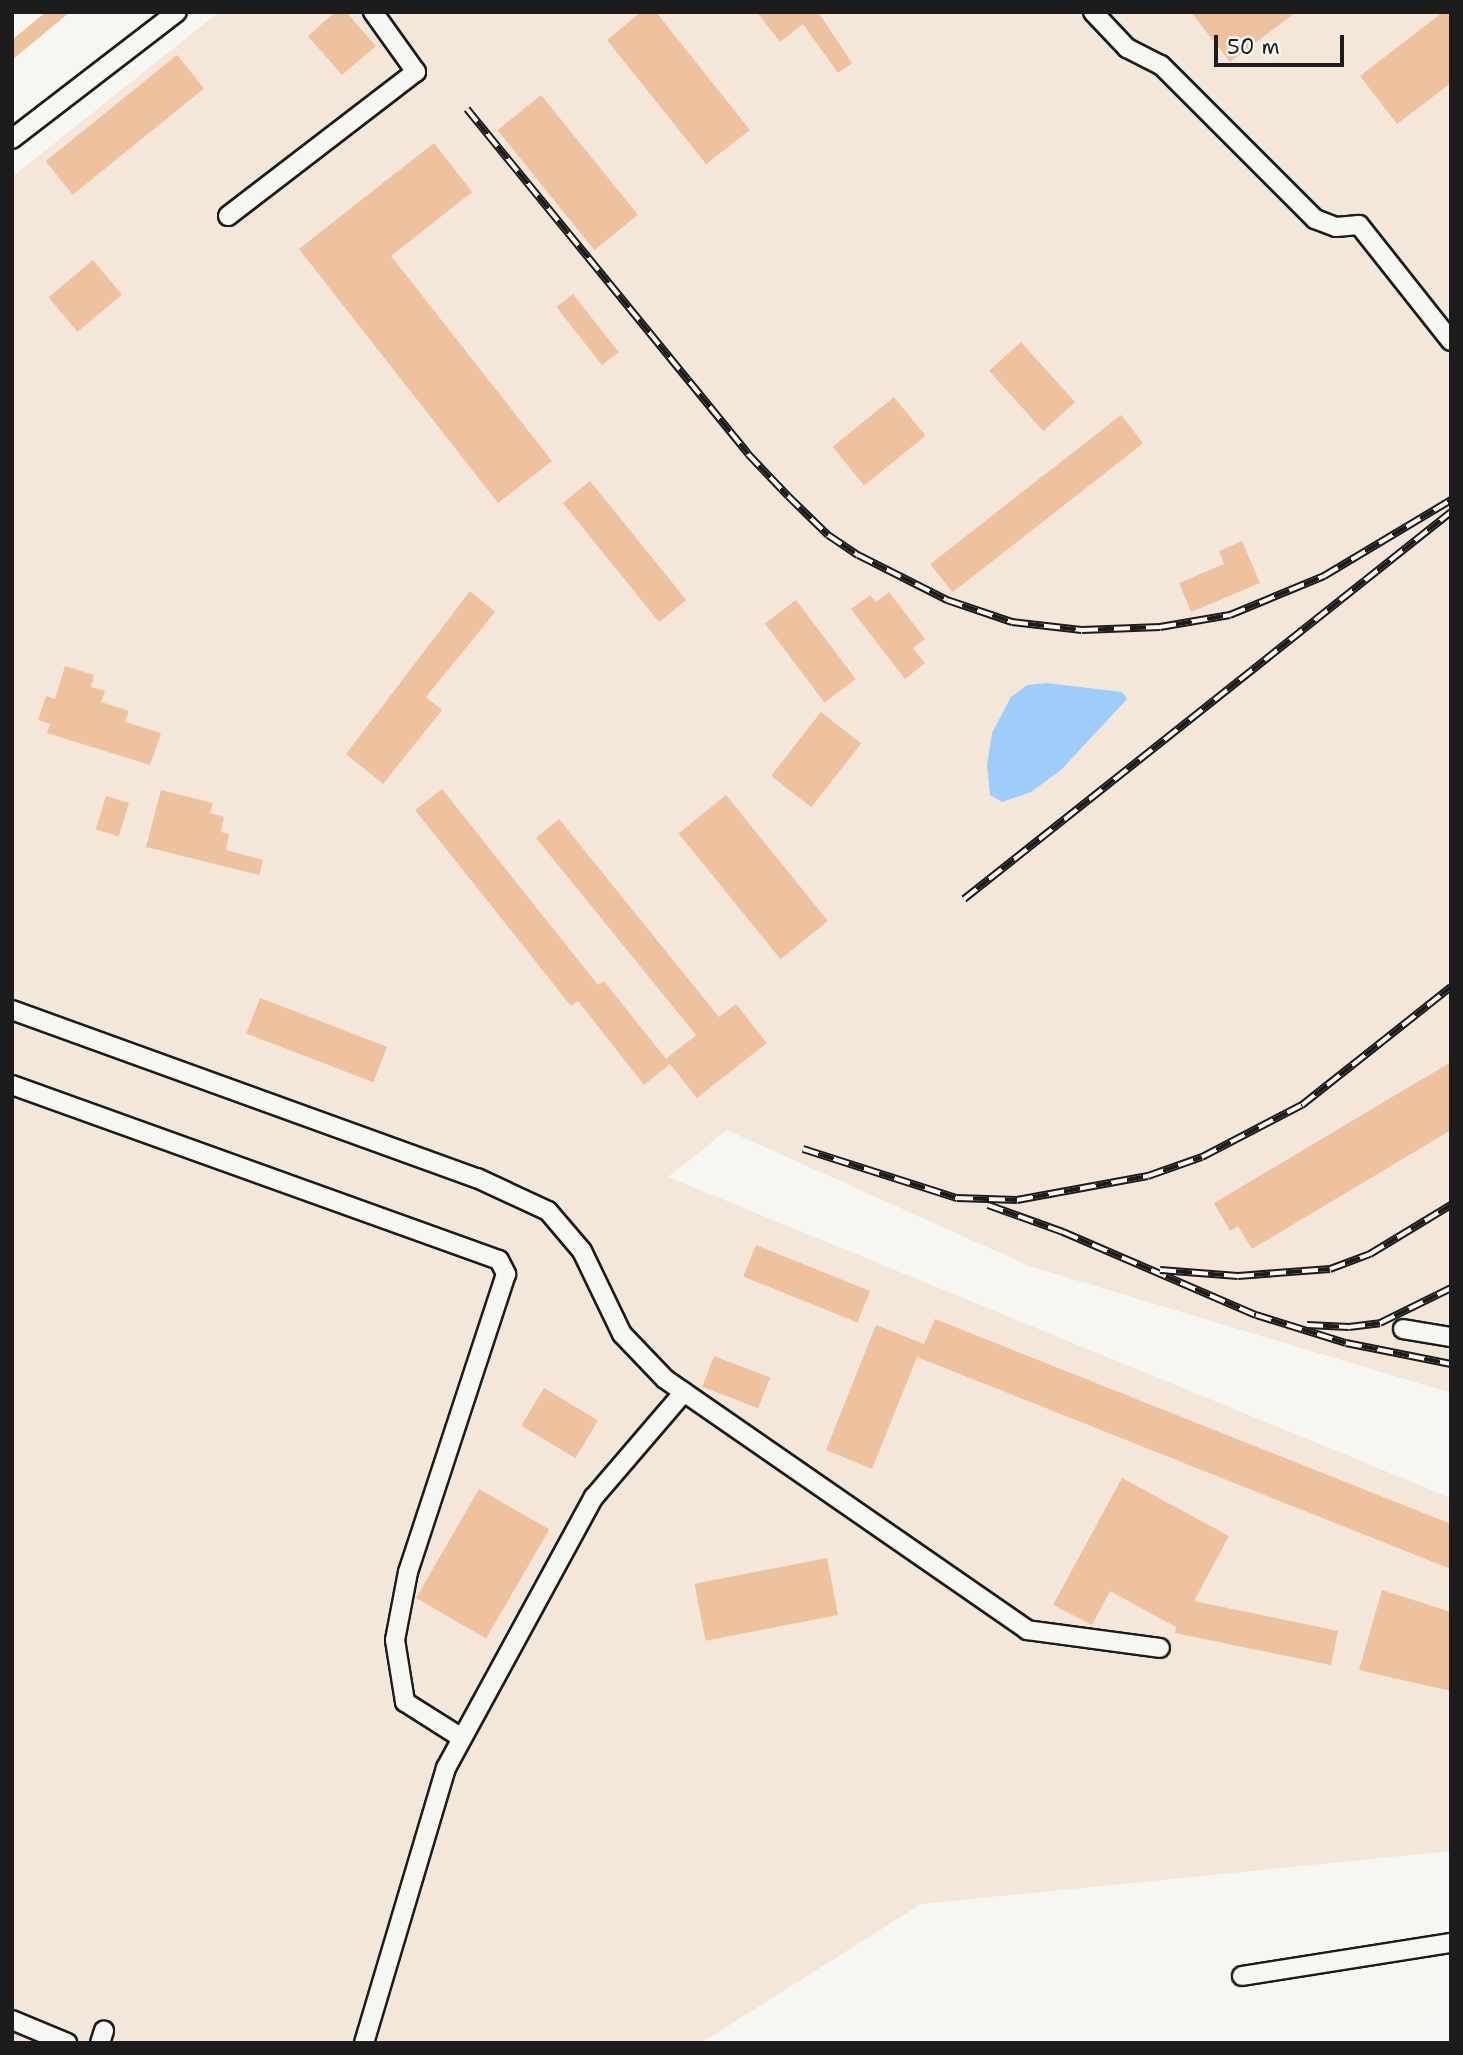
<!DOCTYPE html>
<style>
body{margin:0}
#map{position:relative;width:1463px;height:2055px;overflow:hidden;background:#f6f6f2;font-family:"Shantell Sans",sans-serif}
div>[style]{position:absolute}
.built>*{inset:0;background:#f4e6d9}
.water>*{inset:0;background:#9ecdfa}
.building>*{inset:0;background:#eec29e;transform-origin:0 0}
.roads{filter:drop-shadow(2px 0 #1c1c1c) drop-shadow(-2px 0 #1c1c1c) drop-shadow(0 2px #1c1c1c) drop-shadow(0 -2px #1c1c1c)}
.minor>*{height:18px;margin:-9px;padding:0 9px;transform-origin:9px;border-radius:9px;background:#f6f6f2}
.rail>*{height:8px;margin-top:-4px;transform-origin:0;background:repeating-linear-gradient(90deg,#f6f6f2 0 16px,#1c1c1c 0 32px);box-sizing:border-box;border-block:2px solid #1c1c1c}
span{translate:-50% -50%;white-space:nowrap;text-align:center;line-height:1.15;-webkit-text-stroke:5px #f6f6f2;paint-order:stroke}
.frame{position:absolute;inset:0;border:14px solid #1c1c1c;pointer-events:none}
.scale{position:absolute;left:1214px;top:35px;width:130px;height:32px;box-sizing:border-box;border:4px solid #1c1c1c;border-top:0;padding-left:9px;font-size:21px;line-height:24px;white-space:nowrap;color:#1c1c1c;-webkit-text-stroke:5px #f6f6f2;paint-order:stroke}
</style>
<div id="map">
<div class="built">
<div style="clip-path:polygon(219px 12px,1451px 12px,1451px 1393px,1029px 1266px,727px 1130px,668px 1177px,1451px 1498px,1451px 1851px,921px 1904px,701px 2043px,12px 2043px,12px 177px)"></div>
</div>
<div class="water">
<div style="clip-path:polygon(1046px 683px,1122px 692px,1127px 699px,1061px 770px,1031px 792px,1002px 802px,990px 795px,987px 765px,992px 733px,1011px 697px,1027px 685px)"></div>
</div>
<div class="building">
<div style="clip-path:polygon(46px 12px,70px 12px,12px 60px,12px 40px)"></div>
<div style="clip-path:polygon(335px 12px,346px 12px,376px 46px,342px 75px,308px 36px)"></div>
<div style="clip-path:polygon(641px 12px,656px 12px,750px 130px,706px 164px,607px 40px)"></div>
<div style="clip-path:polygon(757px 12px,818px 12px,852px 63px,838px 73px,803px 24px,780px 42px)"></div>
<div style="clip-path:polygon(1191px 12px,1296px 12px,1230px 62px)"></div>
<div style="clip-path:polygon(1443px 12px,1451px 12px,1451px 83px,1397px 124px,1360px 76px)"></div>
<div style="left:177px;top:55px;width:43px;height:169px;rotate:51deg"></div>
<div style="left:541px;top:95px;width:154px;height:56px;rotate:51deg"></div>
<div style="clip-path:polygon(434px 143px,472px 192px,391px 256px,552px 461px,498px 503px,299px 249px)"></div>
<div style="left:93px;top:260px;width:45px;height:58px;rotate:50deg"></div>
<div style="left:573px;top:294px;width:74px;height:21px;rotate:52deg"></div>
<div style="left:1021px;top:342px;width:81px;height:43px;rotate:48deg"></div>
<div style="left:894px;top:397px;width:50px;height:79px;rotate:51deg"></div>
<div style="left:1121px;top:415px;width:36px;height:242px;rotate:52deg"></div>
<div style="left:590px;top:481px;width:153px;height:35px;rotate:51deg"></div>
<div style="clip-path:polygon(1242px 541px,1260px 583px,1191px 612px,1179px 583px,1224px 564px,1219px 551px)"></div>
<div style="clip-path:polygon(470px 591px,495px 612px,426px 697px,442px 710px,383px 784px,346px 754px)"></div>
<div style="clip-path:polygon(889px 592px,925px 639px,913px 648px,925px 663px,905px 679px,851px 609px,870px 595px,876px 602px)"></div>
<div style="left:796px;top:600px;width:99px;height:39px;rotate:53deg"></div>
<div style="clip-path:polygon(65px 666px,94px 675px,91px 687px,105px 691px,101px 702px,129px 711px,125px 722px,161px 733px,150px 765px,47px 733px,50px 724px,38px 720px,46px 696px,55px 699px)"></div>
<div style="left:821px;top:712px;width:51px;height:81px;rotate:38deg"></div>
<div style="clip-path:polygon(442px 789px,598px 985px,604px 981px,670px 1064px,644px 1085px,578px 1001px,571px 1006px,415px 810px)"></div>
<div style="clip-path:polygon(161px 790px,213px 803px,210px 813px,224px 817px,221px 832px,229px 834px,226px 850px,263px 860px,259px 875px,146px 847px)"></div>
<div style="left:726px;top:795px;width:162px;height:61px;rotate:51deg"></div>
<div style="left:106px;top:796px;width:24px;height:35px;rotate:17deg"></div>
<div style="clip-path:polygon(559px 819px,719px 1017px,736px 1004px,767px 1043px,697px 1098px,666px 1059px,696px 1035px,536px 838px)"></div>
<div style="left:260px;top:998px;width:136px;height:38px;rotate:21deg"></div>
<div style="clip-path:polygon(1451px 1062px,1451px 1130px,1252px 1249px,1238px 1226px,1230px 1231px,1214px 1203px)"></div>
<div style="left:756px;top:1245px;width:123px;height:34px;rotate:22deg"></div>
<div style="clip-path:polygon(935px 1319px,1451px 1524px,1451px 1569px,917px 1357px,872px 1469px,826px 1450px,876px 1325px,924px 1344px)"></div>
<div style="left:714px;top:1356px;width:60px;height:33px;rotate:21deg"></div>
<div style="left:544px;top:1388px;width:63px;height:44px;rotate:31deg"></div>
<div style="clip-path:polygon(1122px 1478px,1229px 1536px,1194px 1601px,1338px 1631px,1331px 1665px,1175px 1633px,1176px 1627px,1110px 1591px,1092px 1625px,1053px 1605px)"></div>
<div style="left:479px;top:1489px;width:81px;height:126px;rotate:30deg"></div>
<div style="left:827px;top:1558px;width:58px;height:135px;rotate:79deg"></div>
<div style="clip-path:polygon(1382px 1590px,1451px 1612px,1451px 1691px,1359px 1670px)"></div>
</div>
<div class="roads">
<div class="minor">
<div style="left:1093px;top:12px;width:50px;rotate:46.6deg"></div>
<div style="left:1127px;top:48px;width:38px;rotate:27deg"></div>
<div style="left:1161px;top:65px;width:218px;rotate:45deg"></div>
<div style="left:1315px;top:219px;width:22px;rotate:21deg"></div>
<div style="left:1336px;top:227px;width:23px;rotate:-5deg"></div>
<div style="left:1359px;top:225px;width:148px;rotate:51.6deg"></div>
<div style="left:12px;top:139px;width:208px;rotate:-37.6deg"></div>
<div style="left:228px;top:216px;width:237px;rotate:-37.5deg"></div>
<div style="left:416px;top:72px;width:74px;rotate:-125.6deg"></div>
<div style="left:12px;top:1010px;width:494px;rotate:19.9deg"></div>
<div style="left:477px;top:1178px;width:78px;rotate:24.9deg"></div>
<div style="left:548px;top:1211px;width:52px;rotate:49.6deg"></div>
<div style="left:582px;top:1251px;width:92px;rotate:64.3deg"></div>
<div style="left:622px;top:1334px;width:62px;rotate:46.3deg"></div>
<div style="left:665px;top:1379px;width:441px;rotate:34.7deg"></div>
<div style="left:1027px;top:1630px;width:134px;rotate:7.7deg"></div>
<div style="left:12px;top:1085px;width:517px;rotate:19.77deg"></div>
<div style="left:499px;top:1260px;width:16px;rotate:63deg"></div>
<div style="left:506px;top:1274px;width:314px;rotate:108.2deg"></div>
<div style="left:408px;top:1572px;width:69px;rotate:100.8deg"></div>
<div style="left:395px;top:1640px;width:63px;rotate:80.8deg"></div>
<div style="left:405px;top:1702px;width:67px;rotate:32.3deg"></div>
<div style="left:1403px;top:1329px;width:49px;rotate:9.5deg"></div>
<div style="left:1242px;top:1976px;width:212px;rotate:-9deg"></div>
<div style="left:12px;top:2020px;width:60px;rotate:22.7deg"></div>
<div style="left:100px;top:2043px;width:13px;rotate:-72deg"></div>
<div style="left:364px;top:2043px;width:287px;rotate:-73.4deg"></div>
<div style="left:446px;top:1768px;width:309px;rotate:-61.4deg"></div>
<div style="left:594px;top:1497px;width:138px;rotate:-49.4deg"></div>
</div>
</div>
<div class="rail">
<div style="left:467px;top:109px;width:445px;rotate:50.8deg"></div>
<div style="left:748px;top:454px;width:58px;rotate:46.4deg"></div>
<div style="left:788px;top:496px;width:56px;rotate:44.3deg"></div>
<div style="left:828px;top:535px;width:36px;rotate:34deg"></div>
<div style="left:858px;top:555px;width:100px;rotate:26.8deg"></div>
<div style="left:947px;top:600px;width:69px;rotate:18.7deg"></div>
<div style="left:1012px;top:622px;width:70px;rotate:6.5deg"></div>
<div style="left:1082px;top:630px;width:78px;rotate:-2.2deg"></div>
<div style="left:1160px;top:627px;width:71px;rotate:-9.7deg"></div>
<div style="left:1230px;top:615px;width:102px;rotate:-22.5deg"></div>
<div style="left:1324px;top:576px;width:148px;rotate:-30.9deg"></div>
<div style="left:964px;top:899px;width:622px;rotate:-38.47deg"></div>
<div style="left:803px;top:1149px;width:162px;rotate:17.7deg"></div>
<div style="left:957px;top:1198px;width:60px;rotate:1.9deg"></div>
<div style="left:1017px;top:1200px;width:133px;rotate:-10.4deg"></div>
<div style="left:1148px;top:1176px;width:57px;rotate:-19.4deg"></div>
<div style="left:1202px;top:1157px;width:113px;rotate:-27.5deg"></div>
<div style="left:1302px;top:1105px;width:190px;rotate:-38.4deg"></div>
<div style="left:988px;top:1205px;width:80px;rotate:19.8deg"></div>
<div style="left:1063px;top:1232px;width:210px;rotate:23.3deg"></div>
<div style="left:1256px;top:1315px;width:94px;rotate:17.3deg"></div>
<div style="left:1346px;top:1343px;width:107px;rotate:11.3deg"></div>
<div style="left:1160px;top:1270px;width:78px;rotate:4.4deg"></div>
<div style="left:1238px;top:1276px;width:92px;rotate:-4.4deg"></div>
<div style="left:1330px;top:1269px;width:43px;rotate:-20.6deg"></div>
<div style="left:1370px;top:1254px;width:95px;rotate:-31.2deg"></div>
<div style="left:1307px;top:1325px;width:42px;rotate:2.7deg"></div>
<div style="left:1349px;top:1327px;width:31px;rotate:-7deg"></div>
<div style="left:1380px;top:1323px;width:79px;rotate:-26.2deg"></div>
</div>
<div class="frame"></div>
<div class="scale">50 m</div>
</div>
